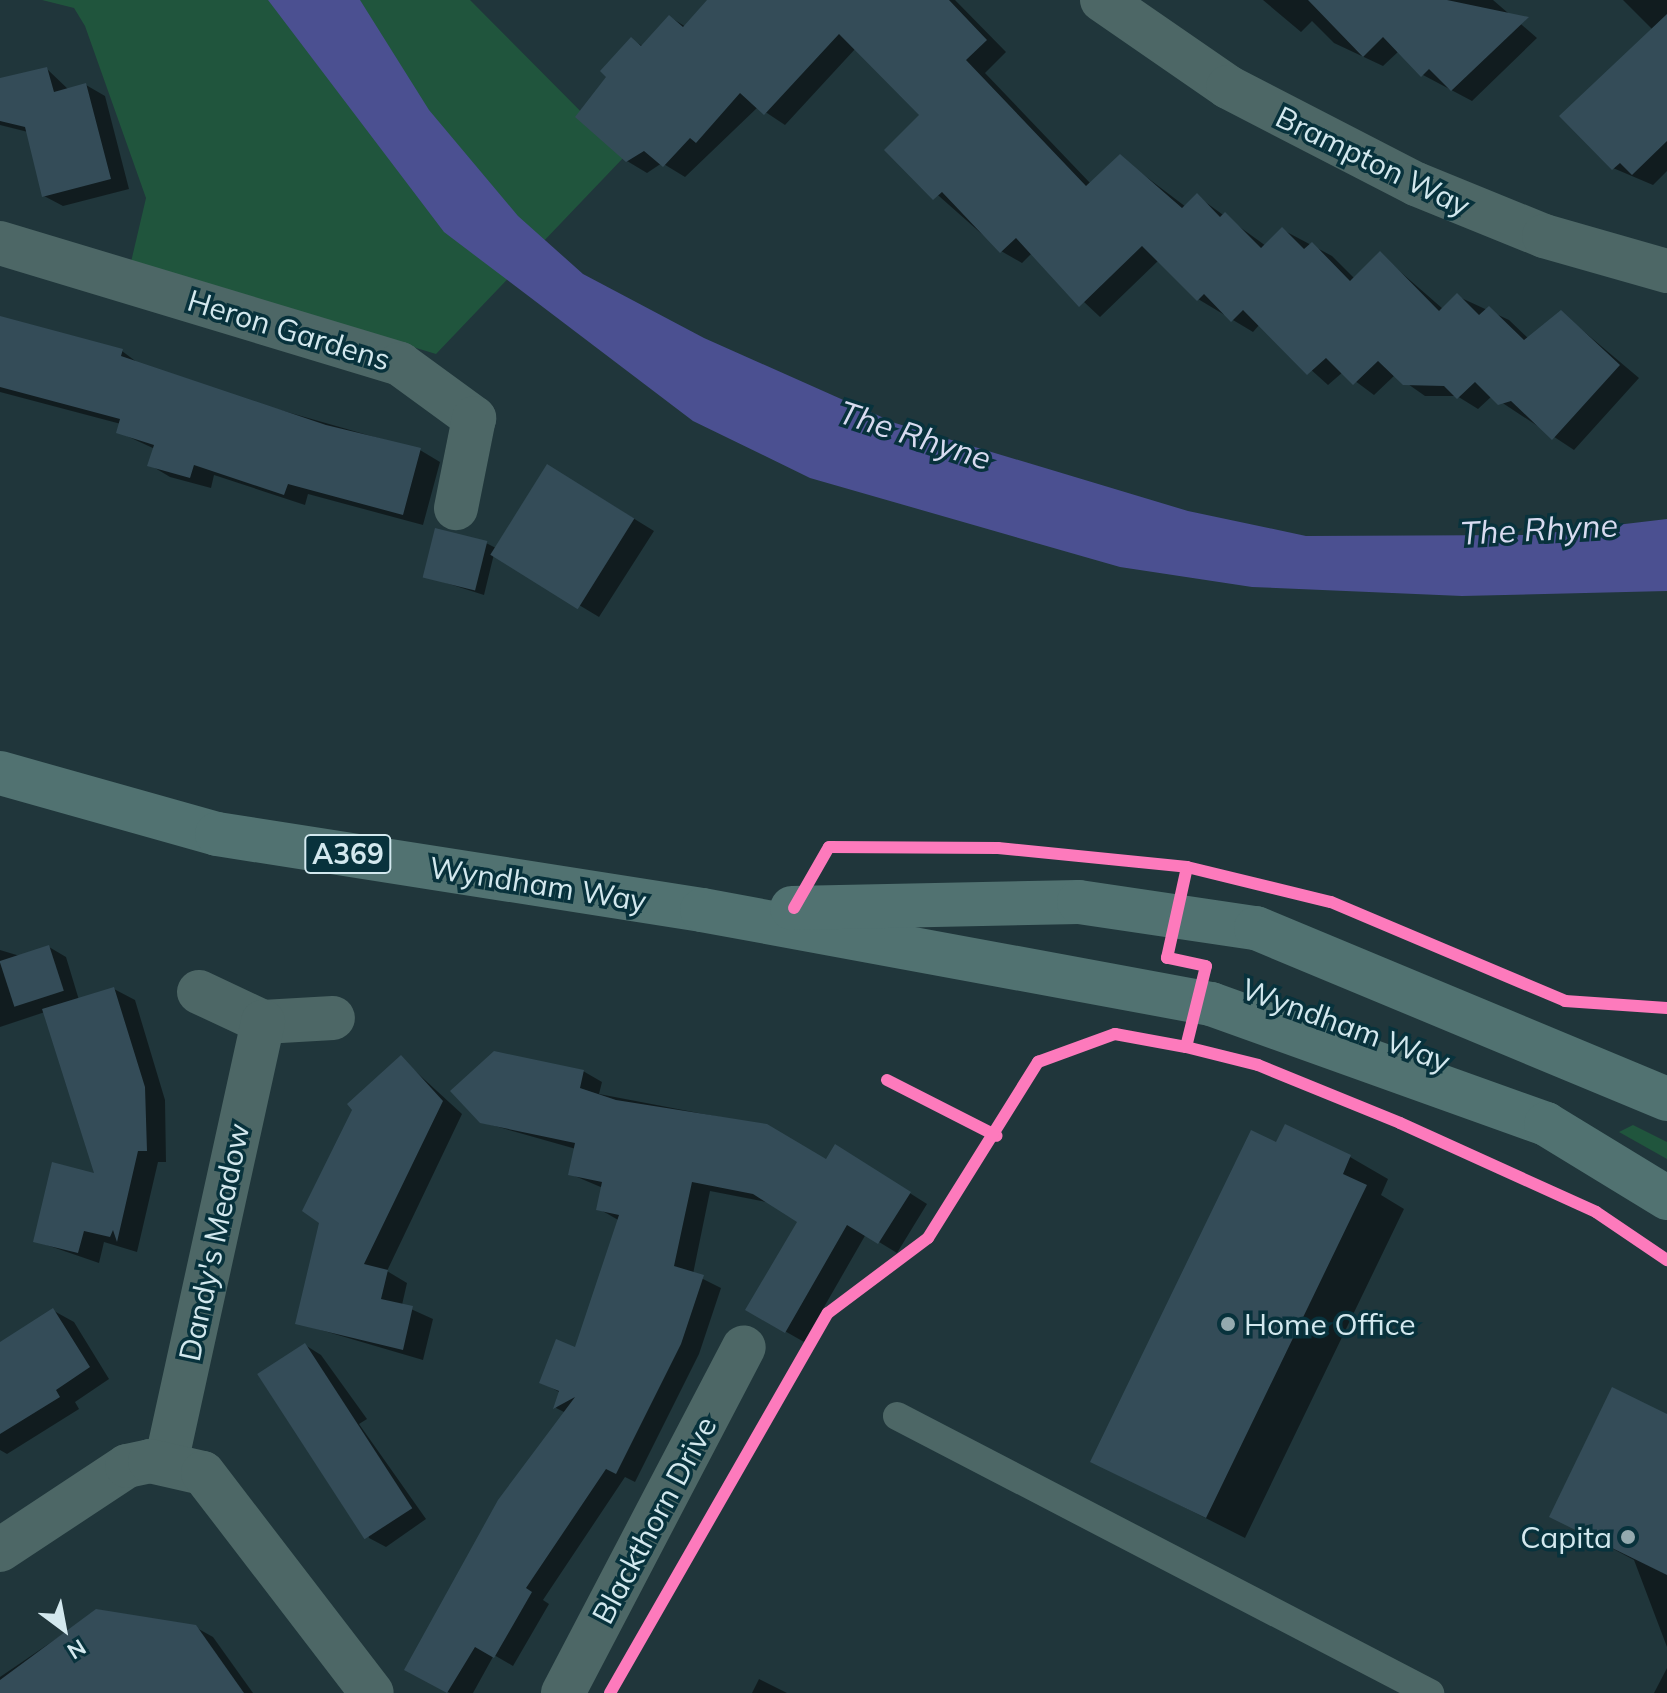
<!DOCTYPE html>
<style>
body{margin:0}
#map{position:relative;width:1667px;height:1693px;overflow:hidden;background:#20363b;font-family:Mulish,sans-serif}
div>[style]{position:absolute}
.green>*{inset:0;background:#20553d}
.water>*{inset:0;background:#4b5091}
.shadow>*{inset:0;background:#0007}
.building>*{inset:0;background:#344c58;transform-origin:0 0}
.lane>*{height:28px;margin:-14px;padding:0 14px;transform-origin:14px;border-radius:14px;background:#4d6766}
.street>*{height:44px;margin:-22px;padding:0 22px;transform-origin:22px;border-radius:22px;background:#4d6766}
.primary>*{height:44px;margin:-22px;padding:0 22px;transform-origin:22px;border-radius:22px;background:#517271}
.cycleway>*{height:12px;margin:-6px;padding:0 6px;transform-origin:6px;border-radius:6px;background:#fd7abc}
.dots>*{width:22px;height:22px;translate:-50% -50%;box-sizing:border-box;border:4px solid #08323c;border-radius:50%}
span{translate:-50% -50%;white-space:nowrap;text-align:center;line-height:1.15;-webkit-text-stroke:7px #08323c;paint-order:stroke}
.shield-label span{padding:2px 6px;background:#08323c;border:2px solid;border-radius:6px;-webkit-text-stroke-width:0}
.shield-label{font-size:28px;color:#d3e8ee;font-weight:700}
.street-label{font-size:30px;color:#d3e8ee}
.poi-label{font-size:30px;color:#d3e8ee}
.left{translate:0 -50%;text-align:left}
.right{translate:-100% -50%;text-align:right}
.water-label{font-size:32px;color:#d8dbf0;font-style:italic}
.north{position:absolute;left:24px;top:1589px;width:80px;height:80px;-webkit-text-stroke:6px #08323c;paint-order:stroke;rotate:148deg;font-size:22px;font-weight:700;line-height:32px;text-align:center;color:#d3e8ee}
.north::after{content:'';display:block;margin:auto;width:28px;height:36px;background:#d3e8ee;clip-path:polygon(50% 0,100% 100%,50% 72%,0 100%)}
</style>
<div id="map">
<div class="green">
<div style="clip-path:polygon(42px 0,470px 0,625px 156px,436px 354px,131px 262px,146px 198px,85px 26px,74px 8px)"></div>
<div style="clip-path:polygon(1633px 1125px,1667px 1142px,1667px 1159px,1619px 1132px)"></div>
</div>
<div class="water">
<div style="clip-path:polygon(268px 0,360px 0,429px 110px,518px 216px,583px 274px,704px 338px,895px 423px,1188px 511px,1306px 536px,1532px 535px,1667px 519px,1667px 591px,1462px 596px,1252px 587px,1120px 567px,810px 478px,693px 421px,444px 232px)"></div>
</div>
<div class="shadow">
<div style="clip-path:polygon(710px 0,955px 0,1006px 52px,985px 73px,1091px 184px,1120px 157px,1186px 207px,1197px 196px,1266px 246px,1283px 230px,1332px 256px,1355px 279px,1380px 254px,1443px 309px,1457px 296px,1509px 320px,1529px 339px,1562px 313px,1639px 378px,1574px 450px,1492px 396px,1478px 409px,1457px 396px,1425px 396px,1395px 375px,1374px 395px,1343px 372px,1328px 385px,1260px 324px,1253px 332px,1198px 299px,1159px 260px,1100px 317px,1032px 253px,1022px 263px,1001px 251px,887px 150px,922px 115px,856px 48px,785px 125px,758px 107px,685px 177px,662px 163px,647px 173px,627px 161px,609px 77px,631px 39px,644px 47px,670px 17px,686px 27px)"></div>
<div style="clip-path:polygon(1263px 0,1493px 0,1537px 38px,1472px 101px,1423px 75px,1399px 51px,1383px 66px,1334px 43px,1312px 21px,1301px 32px)"></div>
<div style="clip-path:polygon(1623px 0,1667px 0,1667px 171px,1653px 185px,1613px 168px,1653px 30px)"></div>
<div style="clip-path:polygon(47px 69px,69px 90px,86px 85px,105px 96px,129px 189px,63px 206px,44px 196px,28px 132px,0 125px,0 81px)"></div>
<div style="clip-path:polygon(0 318px,122px 351px,142px 366px,217px 392px,420px 450px,440px 462px,423px 525px,308px 494px,305px 505px,214px 475px,211px 488px,170px 477px,150px 465px,155px 449px,118px 432px,121px 424px,0 392px)"></div>
<div style="clip-path:polygon(568px 478px,654px 531px,599px 617px,494px 554px,484px 595px,424px 576px,486px 543px,496px 548px)"></div>
<div style="clip-path:polygon(49px 947px,66px 957px,79px 1000px,114px 989px,135px 1000px,165px 1100px,166px 1162px,158px 1162px,137px 1252px,104px 1242px,99px 1263px,35px 1241px,97px 1175px,45px 1012px,0 1027px,0 950px,20px 956px)"></div>
<div style="clip-path:polygon(401px 1058px,462px 1114px,387px 1271px,407px 1283px,402px 1305px,433px 1319px,423px 1360px,297px 1323px)"></div>
<div style="clip-path:polygon(583px 1071px,602px 1082px,599px 1094px,766px 1126px,826px 1162px,853px 1157px,927px 1204px,897px 1253px,866px 1234px,804px 1342px,748px 1310px,800px 1221px,771px 1203px,710px 1191px,693px 1274px,721px 1288px,699px 1354px,635px 1482px,625px 1477px,543px 1600px,549px 1604px,513px 1666px,494px 1655px,473px 1693px,450px 1693px,407px 1669px,566px 1413px,556px 1408px,561px 1393px,541px 1382px,576px 1349px,620px 1221px,599px 1209px,603px 1188px,570px 1174px,576px 1149px,481px 1122px)"></div>
<div style="clip-path:polygon(1350px 1157px,1388px 1179px,1381px 1195px,1404px 1209px,1245px 1538px,1093px 1461px)"></div>
<div style="clip-path:polygon(54px 1311px,74px 1322px,109px 1379px,75px 1402px,79px 1409px,7px 1454px,0 1450px,0 1344px)"></div>
<div style="clip-path:polygon(305px 1345px,321px 1355px,367px 1419px,359px 1424px,426px 1519px,386px 1547px,369px 1538px)"></div>
<div style="clip-path:polygon(1667px 1416px,1667px 1647px,1634px 1560px,1551px 1516px)"></div>
<div style="clip-path:polygon(97px 1611px,195px 1627px,213px 1637px,253px 1693px,0 1693px,0 1677px)"></div>
<div style="clip-path:polygon(1667px 1668px,1667px 1693px,1654px 1693px)"></div>
<div style="clip-path:polygon(759px 1679px,787px 1693px,752px 1693px)"></div>
</div>
<div class="building">
<div style="clip-path:polygon(707px 0,949px 0,987px 40px,966px 60px,1086px 186px,1120px 154px,1182px 208px,1197px 193px,1220px 217px,1225px 212px,1261px 248px,1282px 227px,1304px 249px,1312px 242px,1350px 281px,1380px 251px,1439px 311px,1457px 293px,1479px 315px,1489px 306px,1524px 340px,1561px 310px,1620px 365px,1552px 440px,1511px 401px,1498px 405px,1475px 382px,1457px 399px,1444px 386px,1403px 385px,1378px 361px,1353px 385px,1326px 358px,1307px 375px,1243px 310px,1231px 322px,1204px 294px,1197px 301px,1142px 246px,1079px 307px,1016px 238px,1000px 253px,942px 192px,933px 200px,884px 150px,919px 115px,839px 34px,764px 115px,740px 93px,696px 143px,690px 138px,663px 167px,644px 151px,626px 162px,575px 117px,606px 77px,600px 71px,631px 37px,641px 46px,669px 15px,683px 27px)"></div>
<div style="clip-path:polygon(1308px 0,1447px 0,1529px 17px,1451px 91px,1429px 69px,1421px 77px,1383px 37px,1363px 57px)"></div>
<div style="clip-path:polygon(1667px 14px,1667px 141px,1632px 175px,1620px 163px,1612px 170px,1559px 116px)"></div>
<div style="clip-path:polygon(47px 67px,54px 92px,86px 83px,111px 179px,42px 197px,25px 127px,0 121px,0 78px)"></div>
<div style="clip-path:polygon(0 316px,123px 349px,121px 356px,326px 425px,421px 448px,403px 515px,288px 484px,284px 495px,194px 465px,190px 478px,147px 466px,154px 445px,116px 433px,120px 419px,0 387px)"></div>
<div style="left:547px;top:464px;width:103px;height:107px;rotate:32deg"></div>
<div style="left:435px;top:528px;width:54px;height:51px;rotate:14deg"></div>
<div style="left:49px;top:945px;width:48px;height:52px;rotate:72deg"></div>
<div style="clip-path:polygon(114px 987px,145px 1087px,147px 1151px,138px 1151px,117px 1242px,113px 1230px,110px 1237px,84px 1231px,78px 1253px,33px 1242px,52px 1162px,94px 1173px,42px 1009px)"></div>
<div style="clip-path:polygon(494px 1051px,584px 1070px,580px 1088px,616px 1100px,767px 1124px,826px 1159px,835px 1144px,911px 1192px,878px 1244px,847px 1225px,785px 1333px,745px 1310px,797px 1222px,753px 1194px,692px 1182px,674px 1266px,704px 1275px,681px 1344px,616px 1474px,606px 1469px,526px 1588px,532px 1592px,494px 1658px,475px 1647px,447px 1693px,404px 1670px,498px 1500px,575px 1397px,553px 1409px,559px 1391px,539px 1383px,556px 1339px,575px 1347px,619px 1215px,596px 1210px,602px 1182px,568px 1175px,575px 1143px,480px 1123px,450px 1091px)"></div>
<div style="clip-path:polygon(401px 1055px,443px 1101px,364px 1264px,388px 1270px,381px 1299px,413px 1306px,403px 1350px,295px 1324px,319px 1223px,302px 1211px,352px 1110px,347px 1104px)"></div>
<div style="clip-path:polygon(1285px 1124px,1351px 1155px,1343px 1174px,1367px 1185px,1206px 1518px,1090px 1462px,1251px 1130px,1276px 1142px)"></div>
<div style="clip-path:polygon(53px 1308px,90px 1367px,56px 1390px,60px 1397px,0 1434px,0 1342px)"></div>
<div style="left:305px;top:1343px;width:197px;height:57px;rotate:57deg"></div>
<div style="clip-path:polygon(1612px 1387px,1667px 1414px,1667px 1575px,1549px 1517px)"></div>
<div style="clip-path:polygon(96px 1609px,196px 1625px,244px 1693px,0 1693px,0 1680px)"></div>
</div>
<div class="lane">
<div style="left:897px;top:1416px;width:601px;rotate:27.46deg"></div>
</div>
<div class="street">
<div style="left:1102px;top:0;width:153px;rotate:34.6deg"></div>
<div style="left:1228px;top:87px;width:212px;rotate:27.3deg"></div>
<div style="left:1416px;top:184px;width:138px;rotate:22.1deg"></div>
<div style="left:1544px;top:236px;width:128px;rotate:15.9deg"></div>
<div style="left:0;top:243px;width:418px;rotate:16.8deg"></div>
<div style="left:400px;top:364px;width:92px;rotate:36.1deg"></div>
<div style="left:474px;top:418px;width:92px;rotate:101.3deg"></div>
<div style="left:199px;top:992px;width:71px;rotate:25.1deg"></div>
<div style="left:263px;top:1022px;width:70px;rotate:-3.3deg"></div>
<div style="left:166px;top:1463px;width:452px;rotate:-77.6deg"></div>
<div style="left:0;top:1550px;width:152px;rotate:-33.5deg"></div>
<div style="left:127px;top:1466px;width:24px;rotate:-12deg"></div>
<div style="left:150px;top:1461px;width:54px;rotate:12.8deg"></div>
<div style="left:203px;top:1473px;width:277px;rotate:52.5deg"></div>
<div style="left:563px;top:1693px;width:390px;rotate:-62.4deg"></div>
</div>
<div class="primary">
<div style="left:0;top:773px;width:225px;rotate:15.7deg"></div>
<div style="left:217px;top:834px;width:491px;rotate:8.9deg"></div>
<div style="left:702px;top:910px;width:518px;rotate:10.46deg"></div>
<div style="left:1211px;top:1004px;width:356px;rotate:19.7deg"></div>
<div style="left:1546px;top:1124px;width:142px;rotate:31.4deg"></div>
<div style="left:792px;top:908px;width:287px;rotate:-1.2deg"></div>
<div style="left:1079px;top:902px;width:179px;rotate:8.4deg"></div>
<div style="left:1256px;top:928px;width:445px;rotate:22.6deg"></div>
</div>
<div class="cycleway">
<div style="left:794px;top:908px;width:70px;rotate:-60.2deg"></div>
<div style="left:829px;top:847px;width:169px;rotate:0.3deg"></div>
<div style="left:998px;top:848px;width:190px;rotate:5.7deg"></div>
<div style="left:1187px;top:867px;width:148px;rotate:13.7deg"></div>
<div style="left:1331px;top:902px;width:254px;rotate:22.9deg"></div>
<div style="left:1565px;top:1001px;width:102px;rotate:3.9deg"></div>
<div style="left:1186px;top:1047px;width:74px;rotate:14deg"></div>
<div style="left:1258px;top:1065px;width:153px;rotate:22.2deg"></div>
<div style="left:1400px;top:1123px;width:215px;rotate:24.4deg"></div>
<div style="left:1596px;top:1212px;width:86px;rotate:34.1deg"></div>
<div style="left:887px;top:1080px;width:123px;rotate:27deg"></div>
<div style="left:610px;top:1693px;width:438px;rotate:-60.2deg"></div>
<div style="left:828px;top:1313px;width:125px;rotate:-36.9deg"></div>
<div style="left:928px;top:1238px;width:208px;rotate:-58deg"></div>
<div style="left:1038px;top:1062px;width:82px;rotate:-20deg"></div>
<div style="left:1115px;top:1034px;width:72px;rotate:10.4deg"></div>
<div style="left:1186px;top:1047px;width:83px;rotate:-76.1deg"></div>
<div style="left:1206px;top:966px;width:40px;rotate:-168deg"></div>
<div style="left:1167px;top:958px;width:93px;rotate:-77.6deg"></div>
</div>
<div class="dots">
<div style="left:1228px;top:1324px;background:#94aaaf"></div>
<div style="left:1628px;top:1537px;background:#94aaaf"></div>
</div>
<div class="shield-label">
<span style="left:348px;top:854px">A369</span>
</div>
<div class="street-label">
<span style="left:1373px;top:161px;rotate:26deg">Brampton Way</span>
<span style="left:289px;top:330px;rotate:17deg">Heron Gardens</span>
<span style="left:538px;top:884px;rotate:9deg">Wyndham Way</span>
<span style="left:1346px;top:1025px;rotate:20deg">Wyndham Way</span>
<span style="left:214px;top:1242px;rotate:-78deg">Dandy's Meadow</span>
<span style="left:654px;top:1520px;rotate:-62deg">Blackthorn Drive</span>
</div>
<div class="poi-label">
<span class="left" style="left:1244px;top:1324px">Home Office</span>
<span class="right" style="left:1612px;top:1537px">Capita</span>
</div>
<div class="water-label">
<span style="left:915px;top:435px;rotate:18deg">The Rhyne</span>
<span style="left:1539px;top:529px;rotate:-3deg">The Rhyne</span>
</div>
<div class="north">N</div>
</div>
